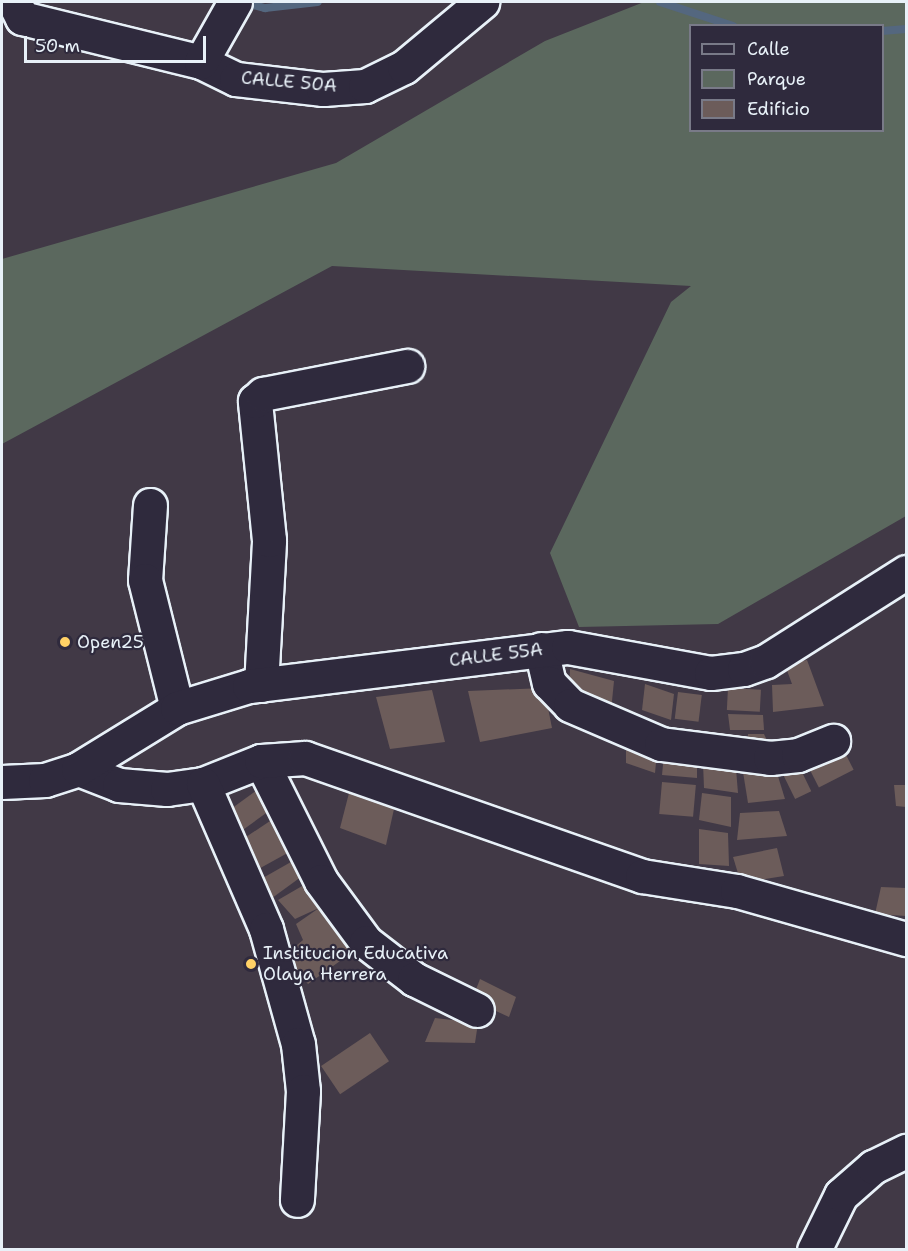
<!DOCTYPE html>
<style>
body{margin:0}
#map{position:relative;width:908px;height:1251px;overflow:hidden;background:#413946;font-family:"Shantell Sans",sans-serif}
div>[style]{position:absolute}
.green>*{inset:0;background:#5b685e}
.stream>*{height:8px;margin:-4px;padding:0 4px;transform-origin:4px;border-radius:4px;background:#54677f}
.building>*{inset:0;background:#6c5c5a;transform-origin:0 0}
.roads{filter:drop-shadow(2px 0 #e8f1f8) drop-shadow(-2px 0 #e8f1f8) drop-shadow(0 2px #e8f1f8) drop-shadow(0 -2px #e8f1f8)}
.minor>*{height:33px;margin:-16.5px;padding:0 16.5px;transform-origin:16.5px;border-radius:16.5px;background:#2f2a3d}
.dots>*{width:16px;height:16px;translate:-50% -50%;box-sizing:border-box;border:3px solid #2f2a3d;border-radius:50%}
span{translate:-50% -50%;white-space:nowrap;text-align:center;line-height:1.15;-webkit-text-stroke:4.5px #2f2a3d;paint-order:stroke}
.street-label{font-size:18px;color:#e8f1f8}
.poi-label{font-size:18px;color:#e8f1f8}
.left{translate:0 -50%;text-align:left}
.frame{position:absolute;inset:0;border:3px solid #e8f1f8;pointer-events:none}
.legend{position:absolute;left:689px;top:24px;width:195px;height:108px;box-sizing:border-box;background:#2f2a3d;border:2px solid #797a88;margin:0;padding:8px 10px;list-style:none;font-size:18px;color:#e8f1f8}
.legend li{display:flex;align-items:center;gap:12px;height:30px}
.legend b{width:30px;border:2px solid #797a88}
.scale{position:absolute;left:24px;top:36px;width:182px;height:27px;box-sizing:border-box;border:3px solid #e8f1f8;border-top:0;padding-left:8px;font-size:18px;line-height:21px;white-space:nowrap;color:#e8f1f8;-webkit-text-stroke:4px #2f2a3d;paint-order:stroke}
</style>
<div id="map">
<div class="green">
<div style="clip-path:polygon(evenodd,644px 2px,906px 2px,906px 516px,718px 624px,579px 627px,550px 553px,671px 302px,691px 286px,332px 266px,2px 444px,2px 259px,336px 163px,545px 41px,644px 2px,690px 26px,882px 26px,882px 130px,690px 130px,690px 26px)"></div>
</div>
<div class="stream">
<div style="left:242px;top:2px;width:24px;rotate:15deg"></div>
<div style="left:265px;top:8px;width:53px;rotate:-6.5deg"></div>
<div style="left:660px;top:2px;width:77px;rotate:18.2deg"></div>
<div style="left:882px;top:31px;width:24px;rotate:-5deg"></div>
</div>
<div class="building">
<div style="clip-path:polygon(807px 660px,824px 706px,773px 712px,772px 685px,792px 684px,785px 665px)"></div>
<div style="clip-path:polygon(570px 669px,614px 681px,611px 711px,569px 696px)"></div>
<div style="clip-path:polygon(645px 684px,674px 694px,671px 720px,642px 710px)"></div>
<div style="clip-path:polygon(544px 688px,552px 728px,480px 742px,468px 691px)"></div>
<div style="left:728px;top:688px;width:33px;height:22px;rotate:3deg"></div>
<div style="clip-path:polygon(432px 690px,445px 742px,390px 749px,376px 697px)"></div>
<div style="left:678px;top:692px;width:24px;height:27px;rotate:7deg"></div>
<div style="clip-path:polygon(728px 714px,763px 715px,764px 730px,730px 730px)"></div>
<div style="clip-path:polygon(748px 734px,764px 734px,771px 749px,747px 753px)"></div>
<div style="clip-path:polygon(626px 742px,657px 752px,655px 773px,626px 763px)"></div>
<div style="left:840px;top:743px;width:30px;height:39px;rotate:63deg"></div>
<div style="clip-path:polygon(664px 754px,697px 761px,697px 778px,662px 775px)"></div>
<div style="clip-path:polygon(703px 763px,736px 769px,738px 793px,704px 788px)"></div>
<div style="left:799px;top:766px;width:28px;height:18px;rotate:64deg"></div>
<div style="clip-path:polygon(743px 772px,777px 773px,785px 799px,748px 803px)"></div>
<div style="left:662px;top:782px;width:34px;height:32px;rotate:5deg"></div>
<div style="clip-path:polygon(894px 785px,906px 785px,906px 807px,896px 806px)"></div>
<div style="left:257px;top:790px;width:24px;height:45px;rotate:54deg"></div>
<div style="clip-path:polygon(349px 793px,394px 809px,386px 845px,340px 828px)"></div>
<div style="clip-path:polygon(702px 793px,731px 797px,731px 827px,699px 820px)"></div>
<div style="clip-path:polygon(779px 811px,787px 836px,737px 840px,740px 813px)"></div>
<div style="clip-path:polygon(273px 819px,293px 850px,253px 872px,237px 843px)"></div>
<div style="clip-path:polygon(699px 829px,728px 833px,729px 866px,699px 864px)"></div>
<div style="clip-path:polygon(777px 848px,784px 876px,741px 883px,733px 857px)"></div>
<div style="clip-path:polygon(298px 858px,305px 874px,268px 901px,254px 883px)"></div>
<div style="clip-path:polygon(309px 882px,319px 908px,354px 951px,308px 984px,283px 957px,303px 940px,296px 924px,319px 908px,295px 919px,278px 900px)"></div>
<div style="clip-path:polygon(881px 887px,906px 888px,906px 916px,875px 914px)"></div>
<div style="clip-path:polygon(480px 979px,516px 997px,509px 1017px,472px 1000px)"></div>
<div style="clip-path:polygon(435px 1018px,478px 1023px,475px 1043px,425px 1042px)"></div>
<div style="left:370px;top:1033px;width:34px;height:59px;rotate:56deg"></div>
</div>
<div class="roads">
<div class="minor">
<div style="left:14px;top:2px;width:18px;rotate:63deg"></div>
<div style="left:22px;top:18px;width:184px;rotate:13.8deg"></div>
<div style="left:201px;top:62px;width:39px;rotate:26deg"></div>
<div style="left:236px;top:79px;width:88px;rotate:6.6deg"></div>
<div style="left:323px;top:89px;width:42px;rotate:-4.1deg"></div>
<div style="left:365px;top:86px;width:43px;rotate:-26deg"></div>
<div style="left:404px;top:67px;width:102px;rotate:-39.8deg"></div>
<div style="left:201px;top:62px;width:69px;rotate:-60.5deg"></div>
<div style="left:150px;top:505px;width:75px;rotate:93.8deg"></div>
<div style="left:145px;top:580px;width:132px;rotate:76deg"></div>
<div style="left:541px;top:649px;width:35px;rotate:77deg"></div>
<div style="left:549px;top:683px;width:30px;rotate:46deg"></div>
<div style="left:570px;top:705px;width:99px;rotate:23.2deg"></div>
<div style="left:661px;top:744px;width:110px;rotate:7.3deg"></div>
<div style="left:770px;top:758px;width:28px;rotate:-6deg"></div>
<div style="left:798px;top:755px;width:38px;rotate:-22deg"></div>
<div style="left:261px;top:685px;width:145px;rotate:-86.8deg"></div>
<div style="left:269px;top:540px;width:140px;rotate:-95.8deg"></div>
<div style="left:255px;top:401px;width:11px;rotate:-41deg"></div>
<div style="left:263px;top:394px;width:147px;rotate:-11deg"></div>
<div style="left:261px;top:761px;width:134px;rotate:63.4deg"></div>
<div style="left:321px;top:881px;width:76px;rotate:53.6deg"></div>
<div style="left:366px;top:942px;width:61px;rotate:37.6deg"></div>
<div style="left:414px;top:979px;width:70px;rotate:26.2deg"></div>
<div style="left:78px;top:769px;width:44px;rotate:21.3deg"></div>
<div style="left:119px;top:785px;width:48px;rotate:4.8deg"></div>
<div style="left:167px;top:789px;width:36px;rotate:-8deg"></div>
<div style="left:203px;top:784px;width:62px;rotate:-21.6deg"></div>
<div style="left:261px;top:761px;width:44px;rotate:-3.9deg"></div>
<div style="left:305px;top:758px;width:357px;rotate:19.3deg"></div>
<div style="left:642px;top:876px;width:96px;rotate:9deg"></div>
<div style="left:737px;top:891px;width:176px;rotate:15.9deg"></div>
<div style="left:2px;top:782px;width:43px;rotate:-2.7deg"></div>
<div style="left:45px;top:780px;width:35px;rotate:-18deg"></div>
<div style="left:78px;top:769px;width:116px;rotate:-31.6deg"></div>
<div style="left:177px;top:708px;width:75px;rotate:-17deg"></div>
<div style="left:249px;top:686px;width:321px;rotate:-7deg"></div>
<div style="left:568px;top:647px;width:145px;rotate:10.3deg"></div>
<div style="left:711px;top:673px;width:33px;rotate:-7deg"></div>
<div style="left:744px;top:669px;width:23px;rotate:-20deg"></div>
<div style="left:766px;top:661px;width:166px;rotate:-32.4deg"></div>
<div style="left:203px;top:784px;width:158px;rotate:66.5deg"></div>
<div style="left:266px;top:929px;width:119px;rotate:74.5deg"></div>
<div style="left:298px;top:1044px;width:47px;rotate:83.9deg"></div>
<div style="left:303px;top:1091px;width:109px;rotate:93.2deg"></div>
<div style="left:814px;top:1250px;width:61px;rotate:-63.9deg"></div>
<div style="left:841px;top:1195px;width:43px;rotate:-41.2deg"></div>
<div style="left:873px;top:1167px;width:37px;rotate:-26deg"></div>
</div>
</div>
<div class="dots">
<div style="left:65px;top:642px;background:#ffd166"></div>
<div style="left:251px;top:964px;background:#ffd166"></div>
</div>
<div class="street-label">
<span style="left:289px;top:82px;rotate:5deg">CALLE 50A</span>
<span style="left:496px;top:655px;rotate:-7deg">CALLE 55A</span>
</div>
<div class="poi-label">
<span class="left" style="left:77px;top:642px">Open25</span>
<span class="left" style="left:263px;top:964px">Institucion Educativa<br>Olaya Herrera</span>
</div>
<div class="frame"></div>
<ul class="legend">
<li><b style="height:8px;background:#2f2a3d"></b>Calle</li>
<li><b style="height:16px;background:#5b685e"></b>Parque</li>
<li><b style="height:16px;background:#6c5c5a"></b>Edificio</li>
</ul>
<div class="scale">50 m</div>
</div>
